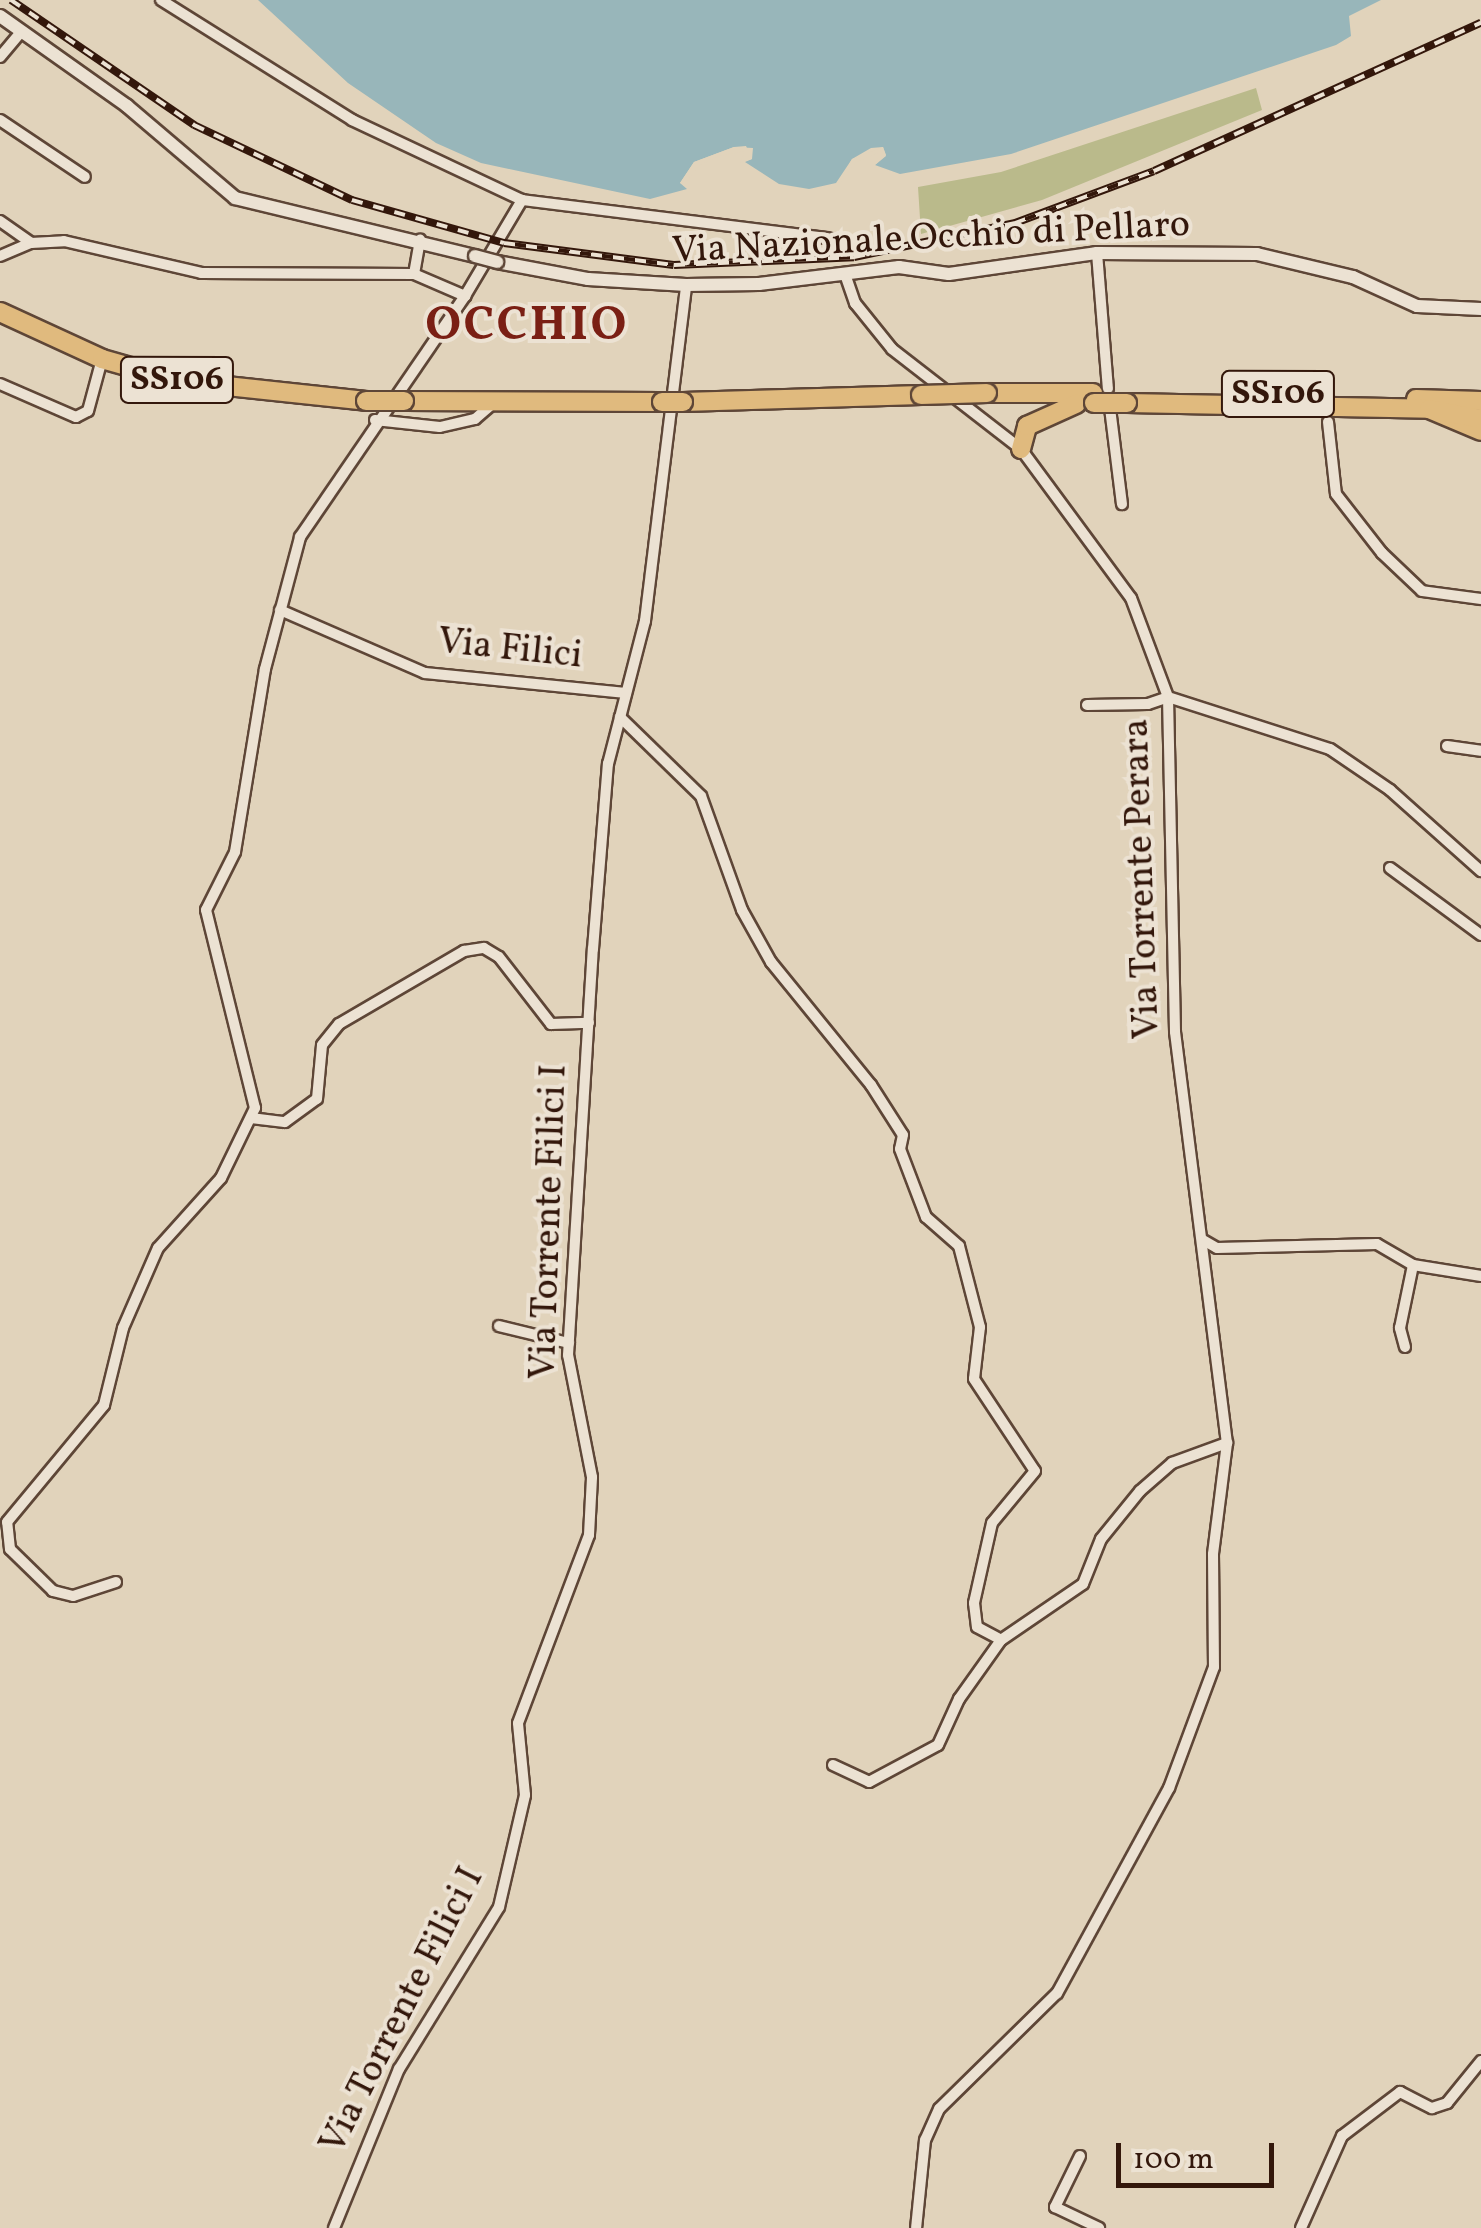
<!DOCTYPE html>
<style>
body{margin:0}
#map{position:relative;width:1481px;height:2228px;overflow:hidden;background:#e1d3bb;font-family:Vollkorn,serif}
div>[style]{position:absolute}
.green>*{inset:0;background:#baba8b}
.water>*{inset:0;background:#98b6ba}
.pier>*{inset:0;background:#e1d3bb}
.roads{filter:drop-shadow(2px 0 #5e4637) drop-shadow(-2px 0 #5e4637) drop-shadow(0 2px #5e4637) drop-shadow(0 -2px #5e4637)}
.minor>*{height:10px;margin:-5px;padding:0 5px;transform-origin:5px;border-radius:5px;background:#ece2d3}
.tertiary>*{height:12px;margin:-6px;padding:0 6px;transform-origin:6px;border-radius:6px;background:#ece2d3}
.primary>*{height:18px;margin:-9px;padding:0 9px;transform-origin:9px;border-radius:9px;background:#e0ba7e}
.trunk>*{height:18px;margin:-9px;padding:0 9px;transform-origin:9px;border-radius:9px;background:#e0ba7e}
.rail>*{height:8px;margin-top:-4px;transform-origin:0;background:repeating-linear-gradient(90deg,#ece2d3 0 11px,#33170b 0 22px);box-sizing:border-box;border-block:2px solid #33170b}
.bridges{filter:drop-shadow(2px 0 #5e4637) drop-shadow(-2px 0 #5e4637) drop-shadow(0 2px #5e4637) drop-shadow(0 -2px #5e4637)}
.tertiary-bridge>*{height:12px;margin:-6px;padding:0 6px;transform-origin:6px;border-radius:6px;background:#ece2d3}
.primary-bridge>*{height:18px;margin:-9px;padding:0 9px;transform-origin:9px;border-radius:9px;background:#e0ba7e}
span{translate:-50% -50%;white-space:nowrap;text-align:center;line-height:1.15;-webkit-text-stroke:8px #ece2d3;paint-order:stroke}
.shield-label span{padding:2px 8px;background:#ece2d3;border:2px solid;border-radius:8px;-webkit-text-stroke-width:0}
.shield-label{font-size:35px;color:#33170b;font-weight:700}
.street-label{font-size:38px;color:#33170b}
.district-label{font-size:48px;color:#7a1f14;font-weight:700;letter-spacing:2.5px}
.scale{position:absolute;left:1116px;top:2143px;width:158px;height:45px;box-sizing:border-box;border:5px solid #33170b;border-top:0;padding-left:12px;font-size:30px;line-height:35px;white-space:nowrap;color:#33170b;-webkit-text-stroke:8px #ece2d3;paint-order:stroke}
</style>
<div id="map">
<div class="green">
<div style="clip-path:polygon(1256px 88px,1262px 110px,1042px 200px,921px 234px,918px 187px,1001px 172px)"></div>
</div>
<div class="water">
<div style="clip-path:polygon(258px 0,1381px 0,1349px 16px,1351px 36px,1336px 45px,1011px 154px,900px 174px,875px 165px,886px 155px,883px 147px,871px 148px,852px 159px,836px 183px,809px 189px,779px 184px,745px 162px,752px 159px,746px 146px,734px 147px,694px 162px,680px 183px,687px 189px,650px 199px,481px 163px,436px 143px,348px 83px)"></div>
</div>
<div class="pier">
<div style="clip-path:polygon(734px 147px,753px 148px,752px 159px,740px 163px,745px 151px,719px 156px,698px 166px,687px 182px,691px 186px,680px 183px,694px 162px)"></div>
<div style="clip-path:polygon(883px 147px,886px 156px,875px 165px,880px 152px,855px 163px,836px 188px,852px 159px)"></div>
</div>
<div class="roads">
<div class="minor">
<div style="left:161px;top:0;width:226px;rotate:32.1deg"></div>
<div style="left:352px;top:120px;width:188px;rotate:25.2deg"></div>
<div style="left:522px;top:200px;width:308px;rotate:7.1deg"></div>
<div style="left:0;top:57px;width:33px;rotate:-50deg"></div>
<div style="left:0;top:120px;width:102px;rotate:33.8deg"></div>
<div style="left:0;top:221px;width:38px;rotate:35deg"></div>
<div style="left:1097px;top:253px;width:136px;rotate:85.4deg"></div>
<div style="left:0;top:256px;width:34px;rotate:-23deg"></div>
<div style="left:31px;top:243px;width:33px;rotate:-3deg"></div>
<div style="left:64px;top:241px;width:141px;rotate:13.1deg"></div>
<div style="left:201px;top:273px;width:213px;rotate:0.3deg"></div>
<div style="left:414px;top:274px;width:35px;rotate:-80deg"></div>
<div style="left:414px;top:274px;width:56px;rotate:23.3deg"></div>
<div style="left:846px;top:277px;width:28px;rotate:71deg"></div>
<div style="left:855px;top:303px;width:59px;rotate:51.2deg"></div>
<div style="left:892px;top:349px;width:163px;rotate:37.8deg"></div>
<div style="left:1021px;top:449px;width:185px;rotate:53.6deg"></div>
<div style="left:1131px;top:598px;width:106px;rotate:69.5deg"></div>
<div style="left:1168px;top:697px;width:335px;rotate:88.8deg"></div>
<div style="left:1175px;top:1032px;width:414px;rotate:82.8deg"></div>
<div style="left:1227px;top:1443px;width:112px;rotate:97.2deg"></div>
<div style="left:1213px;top:1554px;width:113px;rotate:89.5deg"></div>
<div style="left:1214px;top:1667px;width:129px;rotate:110.4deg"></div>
<div style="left:1169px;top:1788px;width:234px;rotate:118.6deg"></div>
<div style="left:1057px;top:1993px;width:165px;rotate:135.5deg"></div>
<div style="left:939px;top:2109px;width:34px;rotate:114deg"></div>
<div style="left:925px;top:2140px;width:88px;rotate:95.8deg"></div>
<div style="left:0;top:384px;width:83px;rotate:23.5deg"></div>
<div style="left:76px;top:417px;width:13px;rotate:-27deg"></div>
<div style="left:88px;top:411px;width:54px;rotate:-74.9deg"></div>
<div style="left:1110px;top:408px;width:97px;rotate:82.9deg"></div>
<div style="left:375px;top:420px;width:65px;rotate:6.1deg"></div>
<div style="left:440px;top:427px;width:36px;rotate:-13deg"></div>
<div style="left:475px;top:419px;width:28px;rotate:-41deg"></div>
<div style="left:1328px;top:422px;width:72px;rotate:83.7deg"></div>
<div style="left:1336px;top:494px;width:75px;rotate:52.1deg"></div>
<div style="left:1382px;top:553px;width:55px;rotate:43.5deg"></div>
<div style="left:1422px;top:591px;width:60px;rotate:7.7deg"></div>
<div style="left:280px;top:610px;width:158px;rotate:23.5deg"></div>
<div style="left:425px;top:673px;width:202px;rotate:5.7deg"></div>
<div style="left:1087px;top:705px;width:61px;rotate:-0.9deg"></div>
<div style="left:1148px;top:704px;width:21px;rotate:-19deg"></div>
<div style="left:1168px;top:697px;width:170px;rotate:17.8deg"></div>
<div style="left:1330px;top:749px;width:73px;rotate:34.3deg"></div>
<div style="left:1390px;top:790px;width:122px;rotate:41.7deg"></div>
<div style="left:620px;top:717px;width:113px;rotate:44.3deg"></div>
<div style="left:701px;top:796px;width:121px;rotate:70.2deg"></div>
<div style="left:742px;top:910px;width:60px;rotate:60.9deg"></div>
<div style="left:771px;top:962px;width:159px;rotate:50.9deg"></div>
<div style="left:871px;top:1085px;width:59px;rotate:57.4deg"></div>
<div style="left:903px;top:1135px;width:14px;rotate:102deg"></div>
<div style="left:900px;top:1149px;width:73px;rotate:69.1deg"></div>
<div style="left:926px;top:1217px;width:44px;rotate:41.3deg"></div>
<div style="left:959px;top:1246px;width:84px;rotate:75.5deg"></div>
<div style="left:980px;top:1327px;width:52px;rotate:96.6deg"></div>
<div style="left:974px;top:1379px;width:110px;rotate:56.5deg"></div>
<div style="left:1035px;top:1471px;width:67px;rotate:129.6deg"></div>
<div style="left:992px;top:1523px;width:82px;rotate:102.7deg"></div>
<div style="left:974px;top:1603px;width:24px;rotate:83deg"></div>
<div style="left:977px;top:1627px;width:27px;rotate:28deg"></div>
<div style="left:1447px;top:746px;width:34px;rotate:8deg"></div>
<div style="left:1390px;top:868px;width:113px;rotate:36.4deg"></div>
<div style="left:251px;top:1118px;width:34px;rotate:7deg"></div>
<div style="left:285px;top:1122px;width:39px;rotate:-36deg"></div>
<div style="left:317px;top:1099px;width:54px;rotate:-84.7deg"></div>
<div style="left:322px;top:1045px;width:27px;rotate:-51deg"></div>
<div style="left:339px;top:1024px;width:145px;rotate:-30.3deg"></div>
<div style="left:464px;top:951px;width:20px;rotate:-9deg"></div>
<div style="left:484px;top:948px;width:17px;rotate:31deg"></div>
<div style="left:499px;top:957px;width:85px;rotate:52.2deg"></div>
<div style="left:551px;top:1024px;width:38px;rotate:-2deg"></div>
<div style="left:1203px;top:1240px;width:16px;rotate:30deg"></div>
<div style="left:1217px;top:1248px;width:160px;rotate:-1.4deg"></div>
<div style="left:1377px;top:1244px;width:42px;rotate:30.3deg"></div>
<div style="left:1413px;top:1265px;width:69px;rotate:9.2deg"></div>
<div style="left:499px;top:1326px;width:72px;rotate:13.7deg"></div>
<div style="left:1405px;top:1347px;width:20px;rotate:-105deg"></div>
<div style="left:1400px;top:1328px;width:64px;rotate:-78.3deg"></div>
<div style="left:116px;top:1582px;width:45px;rotate:162deg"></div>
<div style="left:73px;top:1596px;width:21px;rotate:-166deg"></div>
<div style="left:53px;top:1591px;width:60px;rotate:-135.7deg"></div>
<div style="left:10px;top:1549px;width:27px;rotate:-96deg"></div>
<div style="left:7px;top:1522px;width:152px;rotate:-50.3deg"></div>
<div style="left:104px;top:1405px;width:79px;rotate:-76.1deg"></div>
<div style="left:123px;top:1328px;width:87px;rotate:-66.4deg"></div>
<div style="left:158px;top:1248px;width:94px;rotate:-48deg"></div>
<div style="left:221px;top:1178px;width:78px;rotate:-64.1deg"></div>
<div style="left:255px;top:1108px;width:204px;rotate:-103.9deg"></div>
<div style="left:206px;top:910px;width:65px;rotate:-63.4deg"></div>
<div style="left:235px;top:852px;width:185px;rotate:-80.7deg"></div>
<div style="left:265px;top:669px;width:137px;rotate:-75.1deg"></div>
<div style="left:300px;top:537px;width:292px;rotate:-55.6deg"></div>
<div style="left:465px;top:296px;width:112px;rotate:-59.3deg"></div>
<div style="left:833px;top:1765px;width:40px;rotate:25deg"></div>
<div style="left:869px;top:1782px;width:78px;rotate:-28.2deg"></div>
<div style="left:938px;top:1745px;width:51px;rotate:-65.5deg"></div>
<div style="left:959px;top:1699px;width:72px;rotate:-54.6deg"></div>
<div style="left:1001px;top:1640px;width:99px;rotate:-34.3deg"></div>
<div style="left:1083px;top:1584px;width:48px;rotate:-68.2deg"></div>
<div style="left:1101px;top:1539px;width:62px;rotate:-50.9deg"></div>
<div style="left:1140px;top:1491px;width:43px;rotate:-41.2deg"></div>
<div style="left:1172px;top:1463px;width:59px;rotate:-20deg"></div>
<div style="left:1080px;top:2156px;width:57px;rotate:116.1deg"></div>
<div style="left:1055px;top:2207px;width:49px;rotate:25.5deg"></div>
<div style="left:334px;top:2228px;width:172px;rotate:-67.8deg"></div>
<div style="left:399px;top:2069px;width:190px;rotate:-58.3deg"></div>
<div style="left:499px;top:1907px;width:115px;rotate:-76.9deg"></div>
<div style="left:525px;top:1795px;width:72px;rotate:-95.6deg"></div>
<div style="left:518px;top:1723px;width:201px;rotate:-69.3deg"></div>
<div style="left:589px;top:1535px;width:58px;rotate:-87deg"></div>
<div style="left:592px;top:1477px;width:124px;rotate:-101.1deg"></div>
<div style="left:568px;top:1355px;width:407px;rotate:-86.5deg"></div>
<div style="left:593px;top:949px;width:186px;rotate:-85.4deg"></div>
<div style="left:608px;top:764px;width:148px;rotate:-75.5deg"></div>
<div style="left:645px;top:621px;width:338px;rotate:-83deg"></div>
<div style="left:1301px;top:2228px;width:101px;rotate:-66deg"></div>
<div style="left:1342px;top:2136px;width:73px;rotate:-37.2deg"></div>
<div style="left:1400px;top:2092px;width:36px;rotate:27deg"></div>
<div style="left:1432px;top:2108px;width:16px;rotate:-18deg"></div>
<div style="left:1447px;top:2103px;width:54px;rotate:-51deg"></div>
</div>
<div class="tertiary">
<div style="left:0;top:16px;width:156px;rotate:35.3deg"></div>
<div style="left:127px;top:106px;width:142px;rotate:40.4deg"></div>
<div style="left:235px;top:198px;width:247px;rotate:13.6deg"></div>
<div style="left:497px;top:262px;width:93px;rotate:10.6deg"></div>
<div style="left:588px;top:279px;width:98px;rotate:3.5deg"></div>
<div style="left:686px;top:285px;width:73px;rotate:-0.8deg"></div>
<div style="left:759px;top:284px;width:141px;rotate:-6.9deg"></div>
<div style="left:899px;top:267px;width:50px;rotate:8deg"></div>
<div style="left:949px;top:274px;width:149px;rotate:-8.1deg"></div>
<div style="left:1097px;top:253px;width:160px;rotate:0.4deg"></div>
<div style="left:1257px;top:254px;width:99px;rotate:13.5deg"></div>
<div style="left:1353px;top:277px;width:70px;rotate:24.4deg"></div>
<div style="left:1417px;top:306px;width:64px;rotate:2.7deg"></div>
</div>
<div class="primary">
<div style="left:0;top:312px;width:112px;rotate:24.7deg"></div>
<div style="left:102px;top:359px;width:81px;rotate:15.8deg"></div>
<div style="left:180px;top:381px;width:187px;rotate:6.1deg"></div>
<div style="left:987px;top:393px;width:106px"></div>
<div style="left:1416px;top:399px;width:65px;rotate:1.8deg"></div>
<div style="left:404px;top:401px;width:258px;rotate:0.2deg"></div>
<div style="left:683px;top:402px;width:238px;rotate:-1.7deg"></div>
<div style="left:1127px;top:403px;width:302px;rotate:1.1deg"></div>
<div style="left:1429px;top:409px;width:56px;rotate:22.9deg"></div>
<div style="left:1021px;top:449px;width:24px;rotate:-75deg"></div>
<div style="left:1027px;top:426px;width:54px;rotate:-24.2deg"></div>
</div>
<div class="trunk">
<div style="left:1429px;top:409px;width:53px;rotate:10.9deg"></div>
</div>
</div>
<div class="rail">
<div style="left:11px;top:0;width:222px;rotate:34.3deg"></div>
<div style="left:194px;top:125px;width:175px;rotate:25.4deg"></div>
<div style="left:352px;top:200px;width:158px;rotate:15.8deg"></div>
<div style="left:504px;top:243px;width:171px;rotate:7.4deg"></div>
<div style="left:674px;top:265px;width:180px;rotate:-2.5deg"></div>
<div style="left:854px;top:257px;width:165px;rotate:-11.9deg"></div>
<div style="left:1015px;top:223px;width:148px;rotate:-20.5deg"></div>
<div style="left:1154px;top:171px;width:359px;rotate:-24.4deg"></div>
</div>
<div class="bridges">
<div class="tertiary-bridge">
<div style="left:475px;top:256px;width:23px;rotate:15deg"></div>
</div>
<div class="primary-bridge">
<div style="left:921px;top:395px;width:66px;rotate:-1.7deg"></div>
<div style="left:366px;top:401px;width:38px"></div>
<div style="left:662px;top:402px;width:21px"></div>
<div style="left:1094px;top:403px;width:33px"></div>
</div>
</div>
<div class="shield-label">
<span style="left:177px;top:380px">SS106</span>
<span style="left:1278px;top:394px">SS106</span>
</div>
<div class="street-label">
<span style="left:931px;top:239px;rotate:-3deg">Via Nazionale Occhio di Pellaro</span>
<span style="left:510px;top:650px;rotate:6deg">Via Filici</span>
<span style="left:1143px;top:879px;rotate:-92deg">Via Torrente Perara</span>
<span style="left:550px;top:1222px;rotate:-88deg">Via Torrente Filici I</span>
<span style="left:403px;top:2011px;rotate:-63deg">Via Torrente Filici I</span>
</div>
<div class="district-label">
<span style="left:527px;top:327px">OCCHIO</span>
</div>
<div class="scale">100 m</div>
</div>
